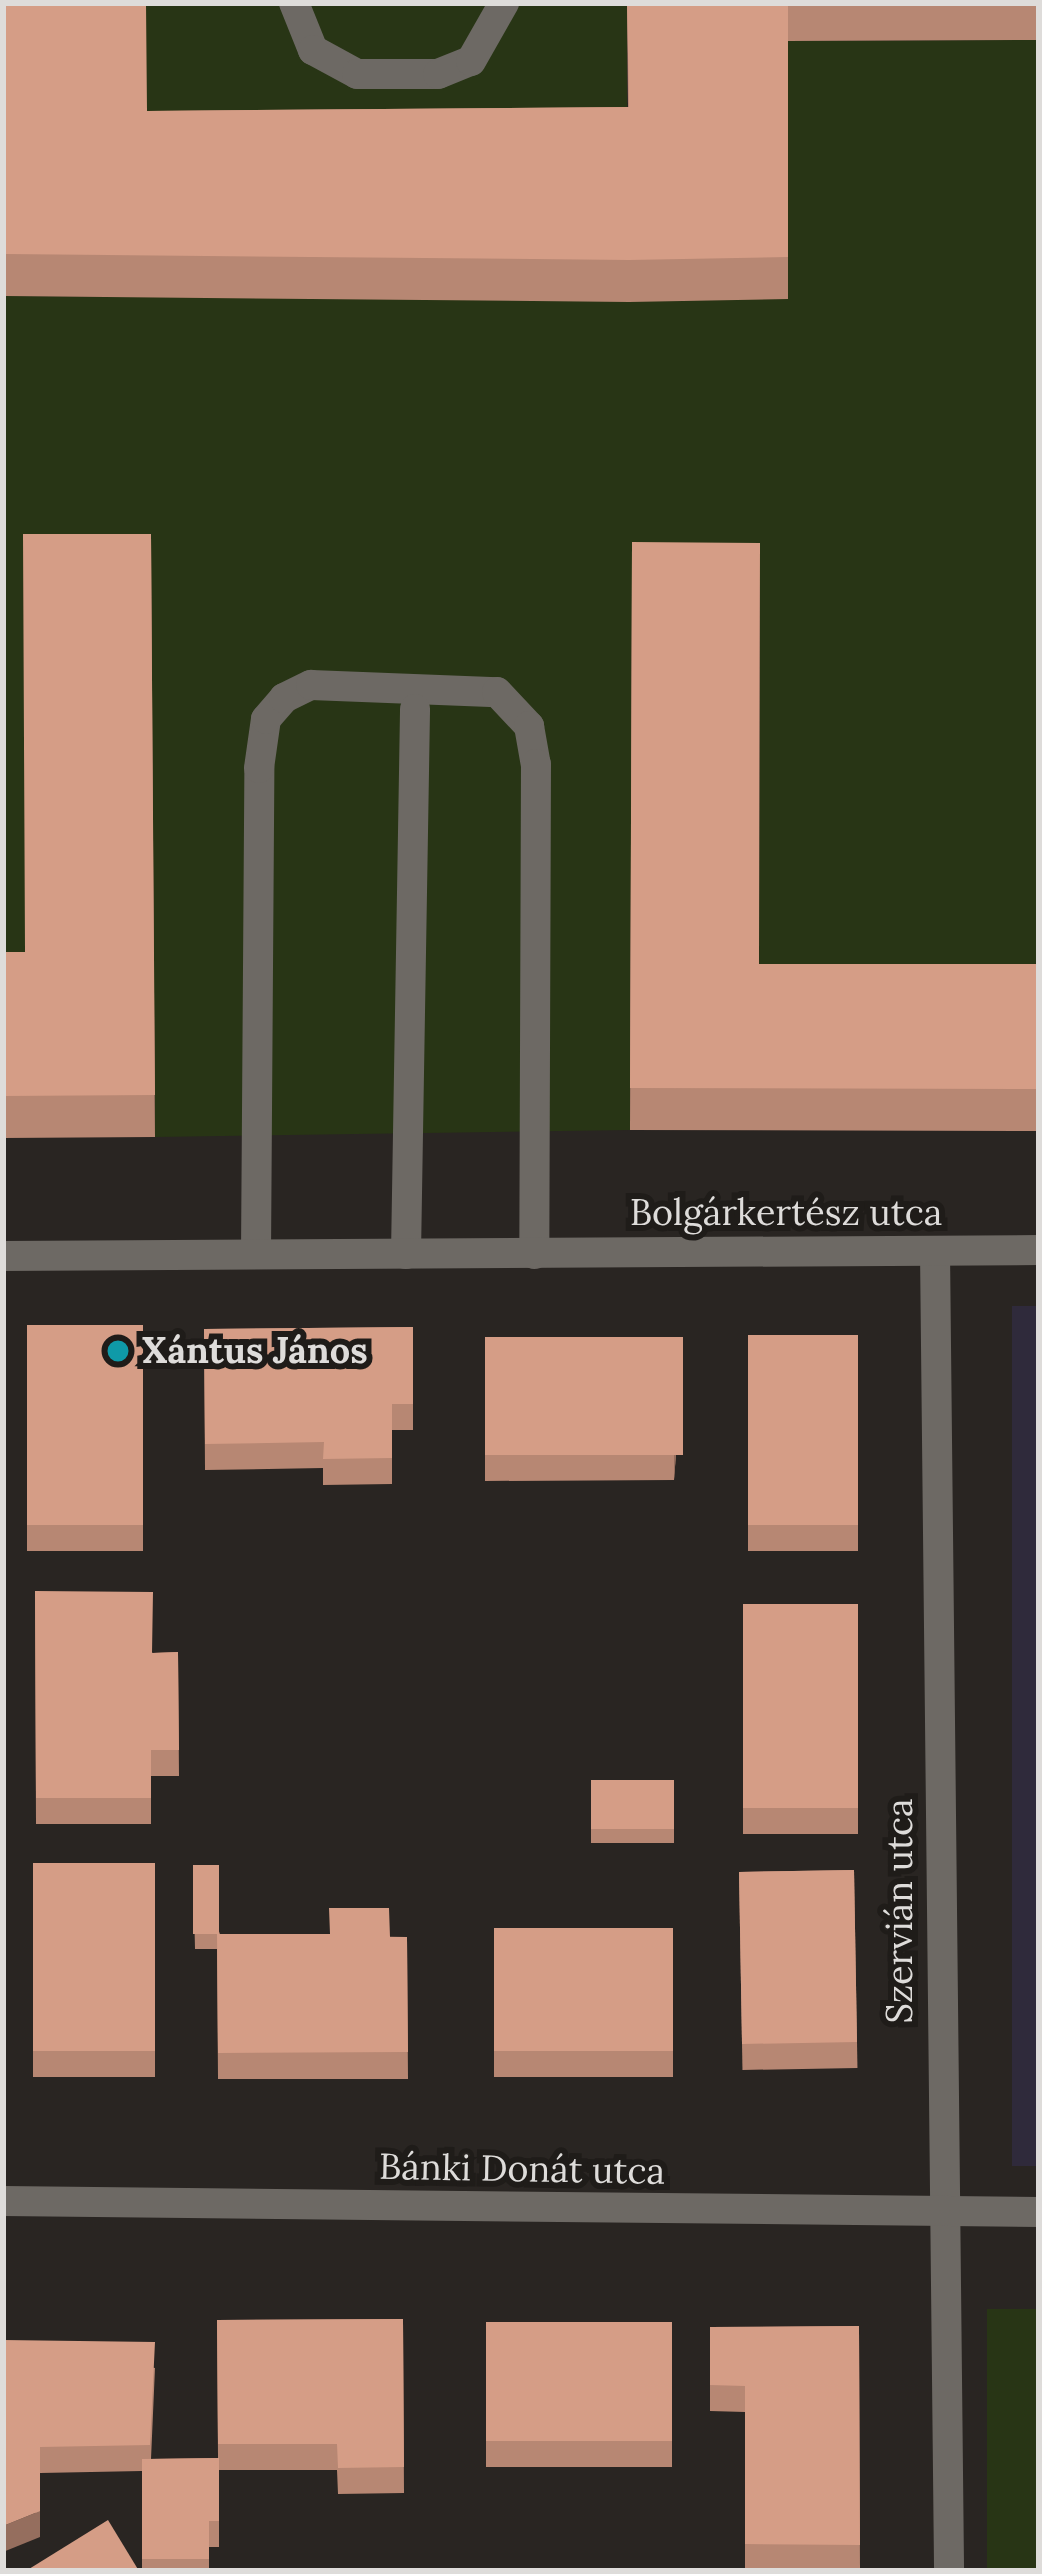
<!DOCTYPE html>
<meta charset="utf-8">
<style>
body{margin:0}
#map{position:relative;width:1042px;height:2574px;overflow:hidden;background:#292522;font-family:Lora,serif}
div>[style]{position:absolute}
.education>*{inset:0;background:#2f2a3b;transform-origin:0 0}
.green>*{inset:0;background:#283515;transform-origin:0 0}
.lane>*{height:30px;margin:-15px;padding:0 15px;transform-origin:15px;border-radius:15px;background:#6d6964}
.street>*{height:30px;margin:-15px;padding:0 15px;transform-origin:15px;border-radius:15px;background:#6d6964}
.secondary>*{height:30px;margin:-15px;padding:0 15px;transform-origin:15px;border-radius:15px;background:#6d6964}
.wall>*{inset:0;background:#b78773;transform-origin:0 0}
.shaded-wall>*{inset:0;background:#956e5e}
.building>*{inset:0;background:#d59d86;transform-origin:0 0}
.dots>*{width:33px;height:33px;translate:-50% -50%;box-sizing:border-box;border:6px solid #1f1c19;border-radius:50%}
span{translate:-50% -50%;white-space:nowrap;text-align:center;line-height:1.15;-webkit-text-stroke:12px #1f1c19;paint-order:stroke}
.street-label{font-size:36px;color:#dedcda}
.poi-label{font-size:36px;color:#dedcda;font-weight:700}
.left{translate:0 -50%;text-align:left}
.frame{position:absolute;inset:0;border:6px solid #dedcda;pointer-events:none}
</style>
<div id="map">
<div class="education">
<div style="left:1012px;top:1306px;width:27px;height:860px"></div>
</div>
<div class="green">
<div style="left:146px;top:3px;width:481px;height:150px"></div>
<div style="clip-path:polygon(1039px 40px,1039px 1006px,759px 1005px,760px 586px,632px 585px,630px 1130px,155px 1137px,151px 576px,25px 994px,3px 994px,3px 74px,6px 296px,787px 299px,788px 41px)"></div>
<div style="left:1039px;top:2309px;width:262px;height:52px;rotate:90deg"></div>
</div>
<div class="lane">
<div style="left:294px;top:3px;width:51px;rotate:68deg"></div>
<div style="left:313px;top:50px;width:50px;rotate:28.6deg"></div>
<div style="left:357px;top:74px;width:81px"></div>
<div style="left:438px;top:74px;width:35px;rotate:-22deg"></div>
<div style="left:471px;top:61px;width:67px;rotate:-60.4deg"></div>
<div style="left:256px;top:1254px;width:486px;rotate:-89.6deg"></div>
<div style="left:259px;top:768px;width:49px;rotate:-81.9deg"></div>
<div style="left:266px;top:719px;width:28px;rotate:-49deg"></div>
<div style="left:284px;top:698px;width:30px;rotate:-26deg"></div>
<div style="left:311px;top:685px;width:186px;rotate:2.2deg"></div>
<div style="left:497px;top:692px;width:47px;rotate:46.7deg"></div>
<div style="left:529px;top:726px;width:39px;rotate:80deg"></div>
<div style="left:536px;top:764px;width:490px;rotate:90.2deg"></div>
<div style="left:406px;top:1254px;width:545px;rotate:-89.05deg"></div>
</div>
<div class="street">
<div style="left:935px;top:1251px;width:1320px;rotate:89.39deg"></div>
<div style="left:3px;top:1256px;width:1036px;rotate:-0.33deg"></div>
</div>
<div class="secondary">
<div style="left:3px;top:2201px;width:1036px;rotate:0.61deg"></div>
</div>
<div class="wall">
<div style="clip-path:polygon(3px 3px,147px 111px,628px 107px,627px 3px,1039px 3px,1039px 40px,788px 41px,788px 299px,629px 302px,5px 296px)"></div>
<div style="clip-path:polygon(151px 534px,155px 1137px,3px 1138px,3px 952px,25px 952px)"></div>
<div style="clip-path:polygon(632px 542px,759px 964px,1039px 964px,1039px 1131px,630px 1130px)"></div>
<div style="left:143px;top:1325px;width:226px;height:116px;rotate:90deg"></div>
<div style="clip-path:polygon(413px 1327px,413px 1430px,392px 1430px,392px 1484px,323px 1485px,323px 1468px,205px 1470px,204px 1329px)"></div>
<div style="left:858px;top:1335px;width:216px;height:110px;rotate:90deg"></div>
<div style="clip-path:polygon(485px 1337px,683px 1363px,674px 1480px,485px 1481px)"></div>
<div style="clip-path:polygon(35px 1591px,153px 1653px,178px 1652px,179px 1776px,151px 1776px,151px 1824px,36px 1824px)"></div>
<div style="left:743px;top:1604px;width:115px;height:230px"></div>
<div style="left:591px;top:1780px;width:83px;height:63px"></div>
<div style="left:155px;top:1863px;width:214px;height:122px;rotate:90deg"></div>
<div style="clip-path:polygon(193px 1865px,220px 1934px,407px 1937px,408px 2079px,218px 2079px,217px 1949px,195px 1949px)"></div>
<div style="left:854px;top:1870px;width:198px;height:115px;rotate:89deg"></div>
<div style="left:673px;top:1928px;width:149px;height:179px;rotate:90deg"></div>
<div style="clip-path:polygon(403px 2319px,404px 2493px,338px 2494px,337px 2470px,219px 2470px,219px 2547px,209px 2547px,209px 2571px,142px 2571px,142px 2471px,40px 2473px,40px 2537px,3px 2340px,155px 2368px,151px 2459px,218px 2458px,217px 2320px)"></div>
<div style="left:672px;top:2322px;width:145px;height:186px;rotate:90deg"></div>
<div style="clip-path:polygon(859px 2326px,860px 2571px,745px 2570px,745px 2412px,710px 2411px,710px 2327px)"></div>
</div>
<div class="shaded-wall">
<div style="clip-path:polygon(683px 1337px,683px 1363px,674px 1480px,674px 1454px)"></div>
<div style="clip-path:polygon(40px 2511px,40px 2537px,3px 2552px,3px 2526px)"></div>
</div>
<div class="building">
<div style="clip-path:polygon(3px 3px,146px 3px,147px 111px,629px 107px,627px 3px,788px 3px,788px 257px,629px 260px,5px 254px)"></div>
<div style="clip-path:polygon(23px 534px,151px 534px,155px 1095px,3px 1096px,3px 952px,25px 952px)"></div>
<div style="clip-path:polygon(632px 542px,760px 543px,759px 964px,1039px 964px,1039px 1089px,630px 1088px)"></div>
<div style="left:143px;top:1325px;width:200px;height:116px;rotate:90deg"></div>
<div style="clip-path:polygon(413px 1327px,413px 1404px,392px 1404px,392px 1458px,323px 1459px,324px 1442px,205px 1444px,204px 1329px)"></div>
<div style="left:858px;top:1335px;width:190px;height:110px;rotate:90deg"></div>
<div style="left:485px;top:1337px;width:198px;height:118px"></div>
<div style="clip-path:polygon(35px 1591px,153px 1592px,152px 1653px,178px 1652px,179px 1750px,151px 1750px,151px 1798px,36px 1798px)"></div>
<div style="left:743px;top:1604px;width:115px;height:204px"></div>
<div style="left:591px;top:1780px;width:83px;height:49px"></div>
<div style="left:155px;top:1863px;width:188px;height:122px;rotate:90deg"></div>
<div style="left:193px;top:1865px;width:26px;height:69px"></div>
<div style="left:854px;top:1870px;width:172px;height:115px;rotate:89deg"></div>
<div style="clip-path:polygon(329px 1908px,389px 1908px,390px 1937px,407px 1937px,408px 2052px,218px 2053px,217px 1934px,330px 1934px)"></div>
<div style="left:673px;top:1928px;width:123px;height:179px;rotate:90deg"></div>
<div style="clip-path:polygon(403px 2319px,404px 2467px,338px 2468px,337px 2444px,218px 2444px,217px 2320px)"></div>
<div style="left:672px;top:2322px;width:119px;height:186px;rotate:90deg"></div>
<div style="clip-path:polygon(859px 2326px,860px 2545px,745px 2544px,745px 2386px,710px 2385px,710px 2327px)"></div>
<div style="clip-path:polygon(3px 2340px,155px 2342px,150px 2445px,40px 2447px,40px 2511px,3px 2526px)"></div>
<div style="clip-path:polygon(219px 2458px,219px 2521px,209px 2521px,209px 2559px,142px 2559px,142px 2459px)"></div>
<div style="clip-path:polygon(108px 2520px,139px 2571px,30px 2571px,29px 2569px)"></div>
</div>
<div class="dots">
<div style="left:118px;top:1351px;background:#0f9aa8"></div>
</div>
<div class="street-label">
<span style="left:786px;top:1213px">Bolgárkertész utca</span>
<span style="left:900px;top:1911px;rotate:-90deg">Szervián utca</span>
<span style="left:522px;top:2169px;rotate:1deg">Bánki Donát utca</span>
</div>
<div class="poi-label">
<span class="left" style="left:142px;top:1351px">Xántus János</span>
</div>
<div class="frame"></div>
</div>
